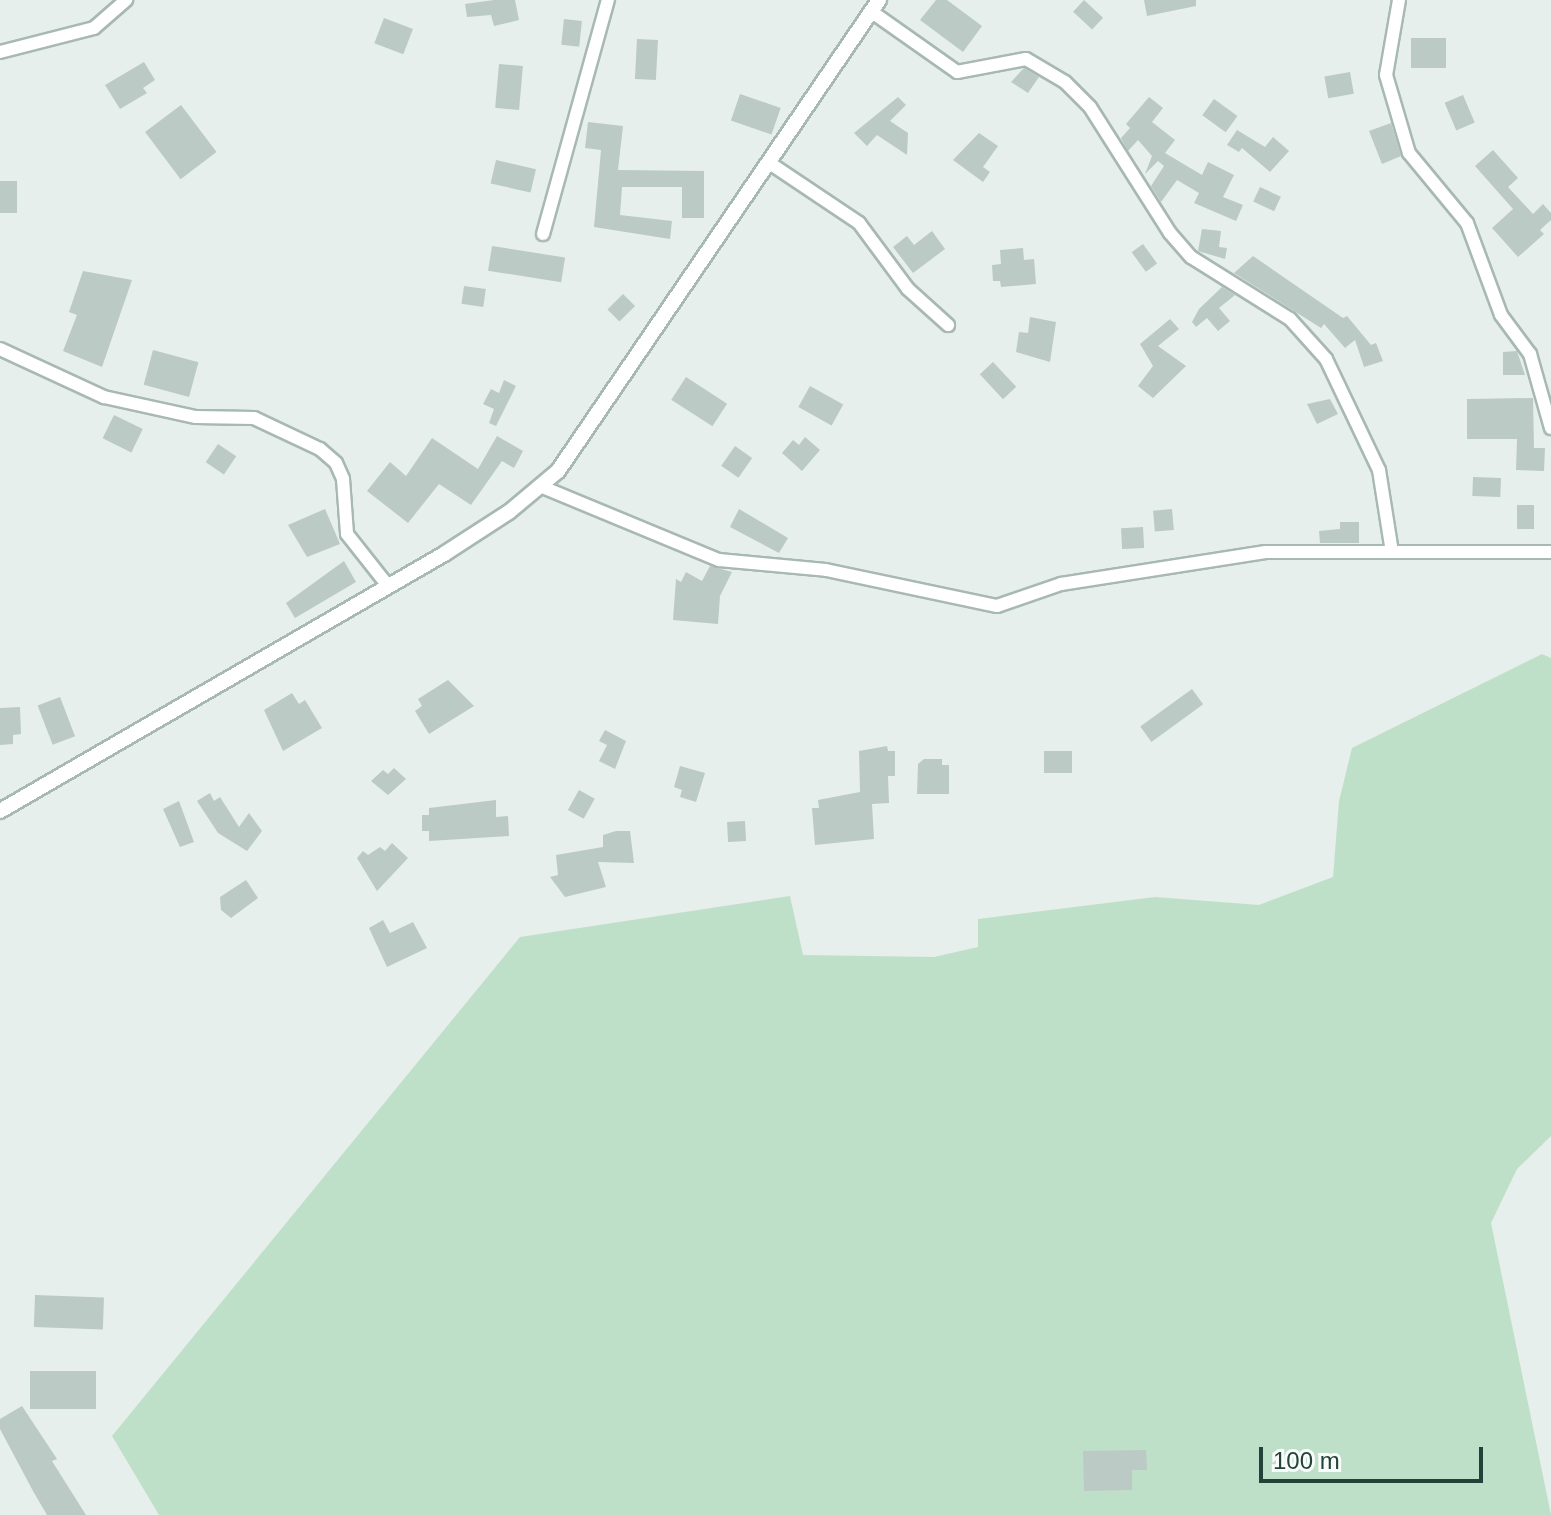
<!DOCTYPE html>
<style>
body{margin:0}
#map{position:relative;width:1551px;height:1515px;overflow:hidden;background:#e6efeb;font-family:Arial,sans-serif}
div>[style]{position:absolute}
.green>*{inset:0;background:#bfe0c8}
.building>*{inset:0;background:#bbcac4;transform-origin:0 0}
.roads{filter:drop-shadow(2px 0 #a8b8b2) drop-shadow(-2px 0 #a8b8b2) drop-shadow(0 2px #a8b8b2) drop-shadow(0 -2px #a8b8b2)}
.minor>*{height:12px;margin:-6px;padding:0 6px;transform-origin:6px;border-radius:6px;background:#fff}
.tertiary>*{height:14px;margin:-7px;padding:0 7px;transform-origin:7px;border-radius:7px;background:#fff}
span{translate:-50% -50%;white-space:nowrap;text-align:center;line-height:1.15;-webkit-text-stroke:8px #f7fbf9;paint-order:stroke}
.scale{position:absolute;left:1259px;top:1447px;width:224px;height:36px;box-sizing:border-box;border:4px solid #24423a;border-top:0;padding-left:10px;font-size:24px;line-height:28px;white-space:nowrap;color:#24423a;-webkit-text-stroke:6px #f7fbf9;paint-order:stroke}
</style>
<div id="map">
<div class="green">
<div style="clip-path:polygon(1542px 654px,1551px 658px,1551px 1136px,1517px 1169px,1491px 1223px,1551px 1515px,159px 1515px,112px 1436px,520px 937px,790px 896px,803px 955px,934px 957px,978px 947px,978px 919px,1155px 897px,1259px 905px,1333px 877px,1339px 801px,1352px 748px)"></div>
</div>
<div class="building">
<div style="clip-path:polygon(494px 0,515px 0,519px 20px,494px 26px,491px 15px,467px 17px,465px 4px)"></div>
<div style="clip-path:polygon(936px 0,947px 0,982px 26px,963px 52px,920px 20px)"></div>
<div style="left:1084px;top:0;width:26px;height:16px;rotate:43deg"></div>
<div style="clip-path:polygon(1144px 0,1196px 0,1196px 6px,1147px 16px)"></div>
<div style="left:384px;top:18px;width:31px;height:27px;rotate:21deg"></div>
<div style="left:564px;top:19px;width:18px;height:26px;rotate:6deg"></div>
<div style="left:1411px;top:38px;width:35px;height:30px"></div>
<div style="left:637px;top:39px;width:21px;height:40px;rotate:3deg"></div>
<div style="clip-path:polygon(144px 62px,155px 80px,143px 88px,147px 93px,120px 109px,105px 85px)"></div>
<div style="left:499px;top:64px;width:24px;height:44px;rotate:5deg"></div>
<div style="clip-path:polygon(1024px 68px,1039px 77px,1028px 93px,1011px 82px)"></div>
<div style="left:1350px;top:72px;width:22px;height:26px;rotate:80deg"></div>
<div style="left:740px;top:94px;width:43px;height:28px;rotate:19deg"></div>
<div style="left:1463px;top:95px;width:30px;height:20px;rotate:67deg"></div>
<div style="clip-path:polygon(898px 97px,906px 105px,890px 121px,908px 133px,907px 155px,877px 135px,867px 146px,854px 133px)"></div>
<div style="clip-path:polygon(1149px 97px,1163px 108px,1152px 122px,1175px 140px,1165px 153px,1202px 175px,1208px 162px,1234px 175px,1223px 197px,1243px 205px,1236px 221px,1194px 203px,1199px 193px,1177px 180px,1161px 202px,1151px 186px,1164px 166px,1158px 161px,1145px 174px,1152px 156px,1138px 140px,1128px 151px,1121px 138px,1130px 128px,1126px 124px)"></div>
<div style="left:1214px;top:99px;width:29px;height:20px;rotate:36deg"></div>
<div style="left:181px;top:105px;width:59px;height:45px;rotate:53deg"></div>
<div style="clip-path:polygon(588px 122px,623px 126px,618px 170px,704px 171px,704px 218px,682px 218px,682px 187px,622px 187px,620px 215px,672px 221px,670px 239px,594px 227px,601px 150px,585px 148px)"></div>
<div style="clip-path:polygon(1391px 123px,1401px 156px,1382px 164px,1369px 131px)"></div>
<div style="clip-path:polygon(1237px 130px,1265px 147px,1273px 137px,1289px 151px,1270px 172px,1242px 148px,1239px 152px,1227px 145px)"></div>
<div style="clip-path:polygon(979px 133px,998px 146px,983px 167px,990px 172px,983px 182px,953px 160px)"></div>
<div style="clip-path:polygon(1493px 150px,1518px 178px,1508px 187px,1533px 214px,1543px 204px,1551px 213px,1551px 220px,1540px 230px,1544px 234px,1518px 257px,1492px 228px,1513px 209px,1475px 166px)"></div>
<div style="left:496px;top:160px;width:41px;height:24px;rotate:13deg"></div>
<div style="left:0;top:181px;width:17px;height:32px"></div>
<div style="left:1260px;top:187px;width:23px;height:16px;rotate:25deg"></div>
<div style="clip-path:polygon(1202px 229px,1221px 231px,1219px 247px,1227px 248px,1225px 259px,1198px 251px)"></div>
<div style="clip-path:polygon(932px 231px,945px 249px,913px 273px,893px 247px,907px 236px,914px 245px)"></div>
<div style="left:1143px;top:244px;width:24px;height:14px;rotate:54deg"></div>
<div style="left:492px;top:246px;width:74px;height:25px;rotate:9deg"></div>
<div style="clip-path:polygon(1023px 248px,1024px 260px,1034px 259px,1036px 284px,1001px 287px,1000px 281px,993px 281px,992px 265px,1001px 264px,1000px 250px)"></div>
<div style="clip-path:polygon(1253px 256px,1343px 318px,1347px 316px,1371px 345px,1376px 343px,1383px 361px,1364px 367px,1355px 340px,1345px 348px,1324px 324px,1321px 328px,1234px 273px)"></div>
<div style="clip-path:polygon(83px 271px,132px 280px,102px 367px,63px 351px,77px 315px,69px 312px)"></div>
<div style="left:464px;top:286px;width:22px;height:18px;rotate:8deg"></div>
<div style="clip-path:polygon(1222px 287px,1235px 295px,1219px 308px,1230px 321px,1218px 331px,1207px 318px,1196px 327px,1192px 322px,1199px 309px)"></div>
<div style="left:623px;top:294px;width:17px;height:22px;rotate:45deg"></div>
<div style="clip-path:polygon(1030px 317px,1056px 322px,1050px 362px,1016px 352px,1019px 332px,1028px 333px)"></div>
<div style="clip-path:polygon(1170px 319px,1179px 329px,1158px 346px,1186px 366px,1153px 398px,1138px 386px,1153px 366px,1140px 344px)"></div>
<div style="left:153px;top:350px;width:47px;height:36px;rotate:15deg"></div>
<div style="clip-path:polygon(1517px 351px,1525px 375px,1503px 375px,1503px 352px)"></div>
<div style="left:993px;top:362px;width:34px;height:18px;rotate:47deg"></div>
<div style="left:686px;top:377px;width:49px;height:27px;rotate:33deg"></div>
<div style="clip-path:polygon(504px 380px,516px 386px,496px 426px,489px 423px,494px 409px,483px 404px,491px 389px,499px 393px)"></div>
<div style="left:810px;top:386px;width:38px;height:24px;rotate:29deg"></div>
<div style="clip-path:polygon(1533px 398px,1534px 448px,1545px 448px,1544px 471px,1516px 470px,1517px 439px,1467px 439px,1467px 399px)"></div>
<div style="clip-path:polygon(1330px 399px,1338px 414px,1317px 424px,1307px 404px)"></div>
<div style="left:114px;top:415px;width:32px;height:26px;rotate:26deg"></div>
<div style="clip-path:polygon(497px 436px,523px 451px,514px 468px,502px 461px,471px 505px,439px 484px,408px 523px,367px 491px,390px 462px,406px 476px,432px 438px,478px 469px)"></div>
<div style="clip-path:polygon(805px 437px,820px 450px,802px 471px,782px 453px,793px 440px,799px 445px)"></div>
<div style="left:218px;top:444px;width:22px;height:22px;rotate:34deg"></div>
<div style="left:735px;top:446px;width:21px;height:24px;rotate:35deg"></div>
<div style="left:1473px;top:477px;width:28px;height:19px;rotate:2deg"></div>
<div style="left:1517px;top:505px;width:17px;height:24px"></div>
<div style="clip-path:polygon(325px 509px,340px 544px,307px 557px,288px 525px)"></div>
<div style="clip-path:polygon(739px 509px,788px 538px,779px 553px,730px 527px)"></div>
<div style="left:1172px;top:509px;width:21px;height:19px;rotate:85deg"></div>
<div style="clip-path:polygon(1340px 522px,1359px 522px,1359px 543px,1320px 543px,1319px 531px,1340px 529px)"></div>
<div style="left:1143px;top:527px;width:21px;height:22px;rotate:87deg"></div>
<div style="clip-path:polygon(344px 561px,356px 582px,295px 618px,286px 603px)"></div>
<div style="clip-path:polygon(710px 566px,732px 572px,720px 596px,718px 624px,673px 620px,676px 579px,681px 582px,686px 572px,702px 581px)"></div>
<div style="clip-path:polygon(448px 680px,474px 706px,429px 734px,415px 711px,422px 706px,418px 699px)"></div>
<div style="left:1192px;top:689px;width:19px;height:64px;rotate:54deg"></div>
<div style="clip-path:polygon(292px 693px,299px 704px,305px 700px,322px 728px,283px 751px,264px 710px)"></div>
<div style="left:60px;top:697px;width:42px;height:24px;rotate:69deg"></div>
<div style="clip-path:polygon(20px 707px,21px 734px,13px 735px,13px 744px,0 745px,0 708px)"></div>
<div style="clip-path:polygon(605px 730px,626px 741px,615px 769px,599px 761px,607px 745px,599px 741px)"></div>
<div style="clip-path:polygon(887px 746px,888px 751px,895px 751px,895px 776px,888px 776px,889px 803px,872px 804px,874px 839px,815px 845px,812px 808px,819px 808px,818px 800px,860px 792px,859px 751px)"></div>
<div style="left:1044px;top:751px;width:28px;height:22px"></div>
<div style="clip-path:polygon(924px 759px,942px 759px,942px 765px,949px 765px,949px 794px,917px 794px,918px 764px)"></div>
<div style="clip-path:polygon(680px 766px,705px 773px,696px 802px,680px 797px,682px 790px,674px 787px)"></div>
<div style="clip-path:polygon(394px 768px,406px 779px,388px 795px,371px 781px,383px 770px,388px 774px)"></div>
<div style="left:579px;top:790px;width:18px;height:23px;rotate:29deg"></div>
<div style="clip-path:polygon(210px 793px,214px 801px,220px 797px,239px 827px,249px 813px,262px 831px,247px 851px,218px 833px,197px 801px)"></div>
<div style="clip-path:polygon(496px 800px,496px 817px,508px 816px,509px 836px,429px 841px,429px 831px,422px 831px,422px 815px,429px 815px,429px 808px)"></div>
<div style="clip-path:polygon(179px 801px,194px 842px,180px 847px,163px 809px)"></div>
<div style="left:745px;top:821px;width:20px;height:18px;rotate:87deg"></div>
<div style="clip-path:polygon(616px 831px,630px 831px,634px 863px,598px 862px,606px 887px,565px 897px,550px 877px,558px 875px,556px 855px,603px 847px,603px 835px)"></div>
<div style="clip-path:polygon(392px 843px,408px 858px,377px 891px,357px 858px,363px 851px,368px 855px,380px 847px,385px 851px)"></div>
<div style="clip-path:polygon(246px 880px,258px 898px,231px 918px,221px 910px,220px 897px)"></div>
<div style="clip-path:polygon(383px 920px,390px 933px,413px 922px,427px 948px,387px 967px,369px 928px)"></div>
<div style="left:35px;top:1295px;width:69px;height:32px;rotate:2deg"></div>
<div style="left:30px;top:1371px;width:66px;height:38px"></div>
<div style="clip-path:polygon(22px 1406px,57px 1459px,52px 1461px,86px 1515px,47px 1515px,33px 1491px,0 1429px,0 1419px)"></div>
<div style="clip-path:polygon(1146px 1450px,1147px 1470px,1132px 1470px,1132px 1490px,1084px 1491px,1083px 1451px)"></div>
</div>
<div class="roads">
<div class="minor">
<div style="left:1399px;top:0;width:76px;rotate:99.8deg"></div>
<div style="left:1386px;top:75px;width:81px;rotate:73.6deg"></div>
<div style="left:1409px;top:153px;width:91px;rotate:50.4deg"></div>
<div style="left:1467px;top:223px;width:98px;rotate:69.7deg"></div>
<div style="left:1501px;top:315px;width:49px;rotate:53.4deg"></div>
<div style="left:1530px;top:354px;width:77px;rotate:74.2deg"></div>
<div style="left:872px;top:12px;width:104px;rotate:35.2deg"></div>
<div style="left:957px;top:72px;width:70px;rotate:-10.7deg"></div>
<div style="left:1026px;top:59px;width:45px;rotate:30.5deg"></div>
<div style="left:1065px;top:82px;width:35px;rotate:45deg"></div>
<div style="left:1090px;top:107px;width:149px;rotate:57.6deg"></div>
<div style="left:1170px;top:233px;width:32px;rotate:49deg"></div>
<div style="left:1191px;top:257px;width:117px;rotate:32.1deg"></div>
<div style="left:1290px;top:319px;width:54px;rotate:48deg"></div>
<div style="left:1326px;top:359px;width:123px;rotate:64.5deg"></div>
<div style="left:1379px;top:470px;width:83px;rotate:81deg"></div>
<div style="left:0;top:52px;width:97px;rotate:-14.3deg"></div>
<div style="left:94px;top:28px;width:43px;rotate:-41.2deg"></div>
<div style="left:771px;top:164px;width:106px;rotate:33.8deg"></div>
<div style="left:859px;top:223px;width:82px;rotate:53.4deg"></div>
<div style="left:908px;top:289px;width:54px;rotate:42deg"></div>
<div style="left:543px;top:234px;width:243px;rotate:-74.5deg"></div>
<div style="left:0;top:349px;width:115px;rotate:24.8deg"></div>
<div style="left:104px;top:397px;width:94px;rotate:12.3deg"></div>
<div style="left:196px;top:417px;width:58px;rotate:1deg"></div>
<div style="left:254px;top:418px;width:73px;rotate:25.2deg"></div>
<div style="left:320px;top:449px;width:21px;rotate:41deg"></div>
<div style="left:336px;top:463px;width:17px;rotate:66deg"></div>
<div style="left:343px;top:479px;width:55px;rotate:85.8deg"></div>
<div style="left:347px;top:534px;width:66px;rotate:51.7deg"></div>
<div style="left:540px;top:486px;width:194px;rotate:22.5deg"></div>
<div style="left:719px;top:560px;width:107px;rotate:5.3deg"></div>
<div style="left:826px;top:570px;width:175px;rotate:11.9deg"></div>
<div style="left:997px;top:606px;width:68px;rotate:-19deg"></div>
<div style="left:1061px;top:584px;width:207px;rotate:-8.9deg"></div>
<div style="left:1266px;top:552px;width:285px"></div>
</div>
<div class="tertiary">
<div style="left:0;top:811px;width:513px;rotate:-30.06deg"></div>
<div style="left:444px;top:554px;width:77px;rotate:-32.9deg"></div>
<div style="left:509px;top:512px;width:64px;rotate:-39.9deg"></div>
<div style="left:558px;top:471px;width:570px;rotate:-55.72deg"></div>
</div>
</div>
<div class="scale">100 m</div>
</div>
